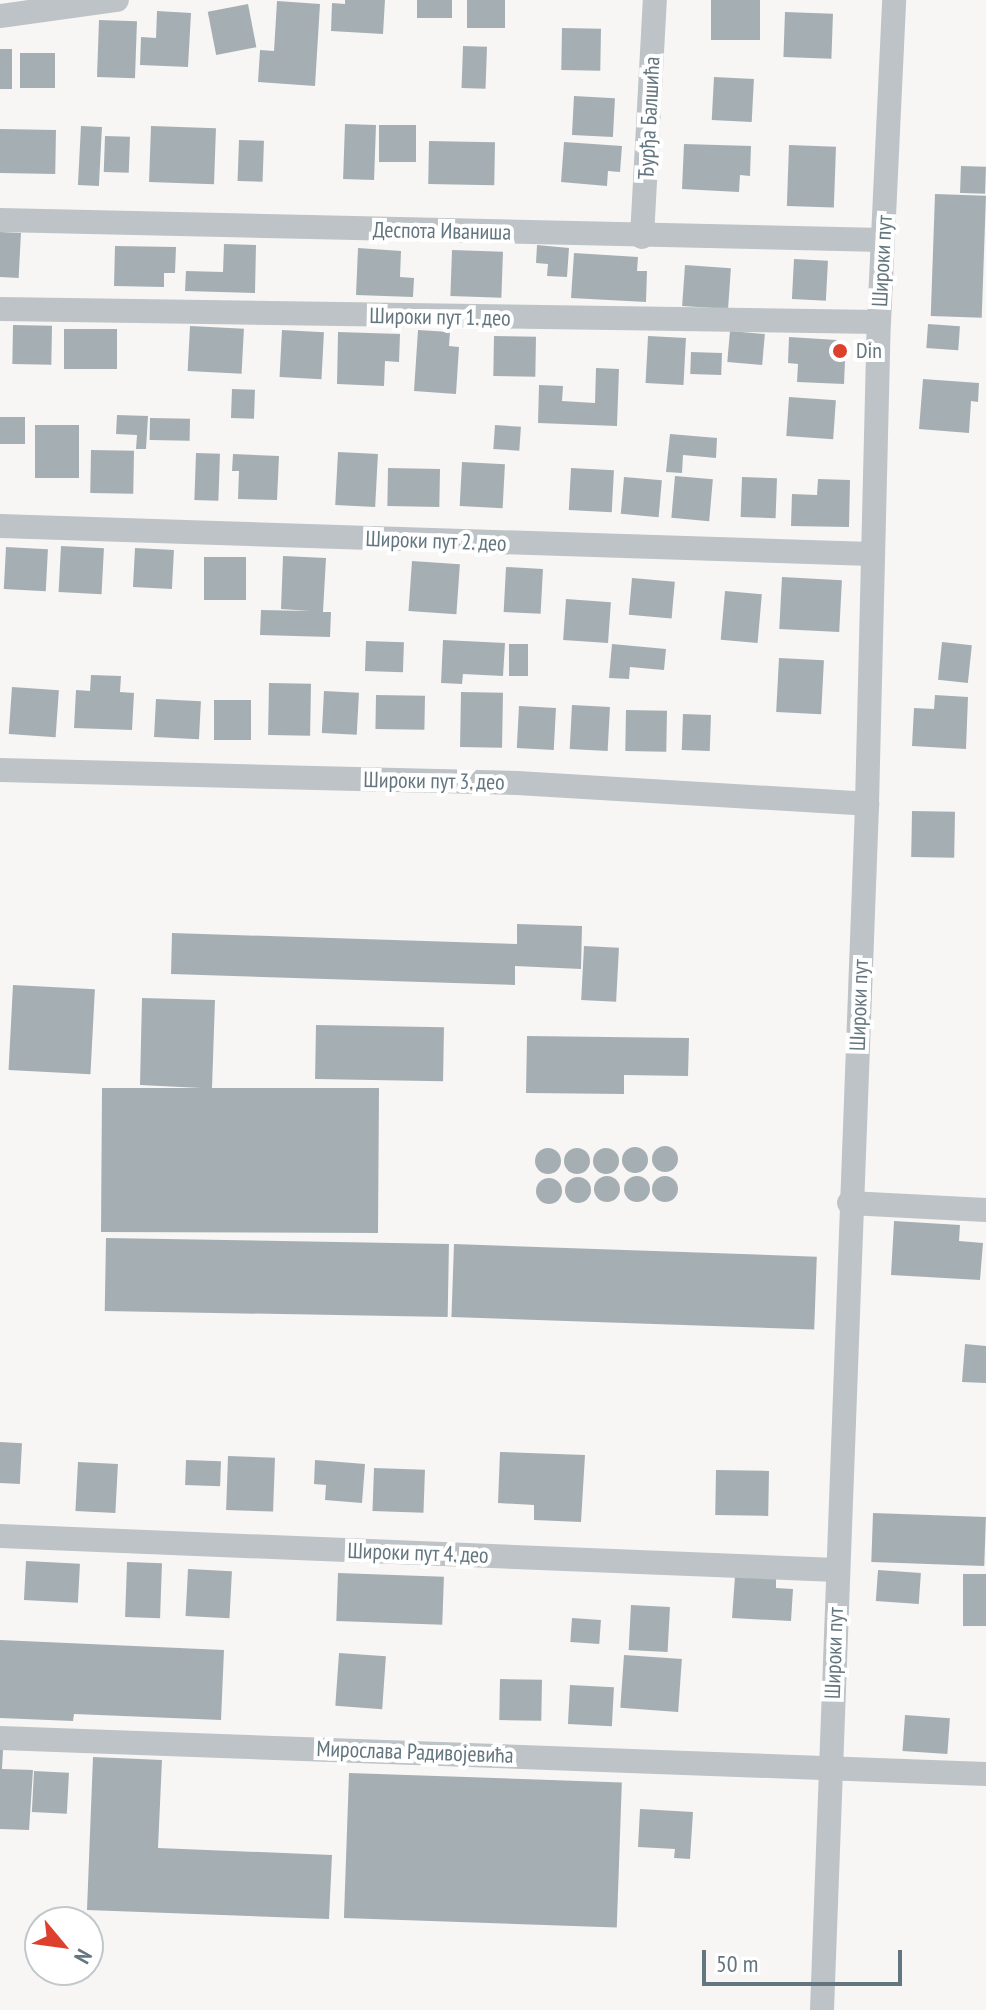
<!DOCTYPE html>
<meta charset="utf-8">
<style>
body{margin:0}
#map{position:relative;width:986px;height:2010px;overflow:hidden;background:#f7f6f4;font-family:"PT Sans Narrow",sans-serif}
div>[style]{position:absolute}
.building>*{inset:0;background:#a5afb3;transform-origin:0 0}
.round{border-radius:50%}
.street>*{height:24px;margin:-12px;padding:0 12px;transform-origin:12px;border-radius:12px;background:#bdc3c6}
.dots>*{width:22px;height:22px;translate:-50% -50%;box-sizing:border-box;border:4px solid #fff;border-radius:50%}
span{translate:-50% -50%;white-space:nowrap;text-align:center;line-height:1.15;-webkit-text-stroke:8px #fff;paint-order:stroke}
.street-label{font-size:22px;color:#63757e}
.poi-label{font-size:22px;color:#63757e}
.left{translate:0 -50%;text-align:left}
.north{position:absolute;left:24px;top:1906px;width:80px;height:80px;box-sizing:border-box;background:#fff;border:2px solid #c1c8cb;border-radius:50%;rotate:119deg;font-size:22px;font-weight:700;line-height:32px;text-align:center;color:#63757e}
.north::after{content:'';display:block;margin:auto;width:28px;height:36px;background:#dd412e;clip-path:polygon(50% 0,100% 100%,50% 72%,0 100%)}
.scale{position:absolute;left:702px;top:1950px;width:200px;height:36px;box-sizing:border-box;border:4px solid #63757e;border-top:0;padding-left:10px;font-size:24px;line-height:28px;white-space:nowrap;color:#63757e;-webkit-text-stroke:6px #fff;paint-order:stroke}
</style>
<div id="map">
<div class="building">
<div style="clip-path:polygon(345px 0,385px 0,383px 34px,331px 31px,332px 3px,345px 4px)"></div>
<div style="left:417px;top:0;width:35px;height:18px"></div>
<div style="left:467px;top:0;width:38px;height:28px"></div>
<div style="left:711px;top:0;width:49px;height:40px"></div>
<div style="clip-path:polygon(277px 1px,320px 4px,315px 86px,258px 82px,260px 50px,274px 51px)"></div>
<div style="left:248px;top:4px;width:44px;height:41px;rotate:79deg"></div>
<div style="clip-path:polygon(157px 11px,191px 13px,188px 67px,140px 65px,141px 37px,156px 38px)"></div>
<div style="left:785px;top:12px;width:48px;height:45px;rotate:2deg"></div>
<div style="left:99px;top:20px;width:38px;height:57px;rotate:2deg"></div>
<div style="left:562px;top:28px;width:39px;height:42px;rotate:1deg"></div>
<div style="left:463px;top:46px;width:24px;height:42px;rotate:2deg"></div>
<div style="left:0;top:49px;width:12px;height:40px"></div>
<div style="left:20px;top:53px;width:35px;height:35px"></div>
<div style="left:714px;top:77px;width:40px;height:43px;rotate:3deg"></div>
<div style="left:574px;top:96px;width:41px;height:39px;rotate:3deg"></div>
<div style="left:345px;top:124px;width:31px;height:55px;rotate:2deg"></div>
<div style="left:379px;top:125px;width:37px;height:37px"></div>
<div style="left:81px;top:126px;width:21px;height:59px;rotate:3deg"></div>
<div style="left:151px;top:126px;width:65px;height:56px;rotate:2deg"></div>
<div style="left:0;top:129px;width:56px;height:44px;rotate:1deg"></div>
<div style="left:105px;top:136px;width:25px;height:36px;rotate:2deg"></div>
<div style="left:239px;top:140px;width:25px;height:41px;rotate:2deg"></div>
<div style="left:429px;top:141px;width:66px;height:43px;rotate:1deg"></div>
<div style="clip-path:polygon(564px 142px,622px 146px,620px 172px,608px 171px,607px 186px,561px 182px)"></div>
<div style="clip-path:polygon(684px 144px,751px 146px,750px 176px,740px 175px,739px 192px,682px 189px)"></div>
<div style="left:789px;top:145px;width:47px;height:61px;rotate:2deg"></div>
<div style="left:961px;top:166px;width:25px;height:27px;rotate:2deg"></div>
<div style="left:935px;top:194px;width:51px;height:122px;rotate:2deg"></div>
<div style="left:0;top:232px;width:21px;height:45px;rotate:3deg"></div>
<div style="clip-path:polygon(224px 244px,256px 245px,255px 293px,185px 291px,186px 271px,223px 272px)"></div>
<div style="clip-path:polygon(537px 245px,569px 248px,567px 277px,547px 276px,548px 264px,536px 263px)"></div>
<div style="clip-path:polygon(115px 246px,176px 247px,175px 273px,164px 273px,164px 287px,114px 286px)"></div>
<div style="clip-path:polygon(358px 248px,401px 251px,400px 277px,414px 278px,413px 297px,356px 295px)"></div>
<div style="left:452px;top:250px;width:51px;height:46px;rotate:2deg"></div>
<div style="clip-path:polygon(574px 253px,638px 257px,637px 271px,647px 271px,646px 302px,571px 298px)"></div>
<div style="left:794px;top:259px;width:34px;height:40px;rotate:3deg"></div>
<div style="left:685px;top:265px;width:46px;height:41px;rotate:4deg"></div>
<div style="left:928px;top:324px;width:32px;height:24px;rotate:4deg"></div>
<div style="left:13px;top:325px;width:39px;height:39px;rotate:1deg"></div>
<div style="left:190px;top:326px;width:54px;height:45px;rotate:3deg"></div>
<div style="left:64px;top:329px;width:53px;height:40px"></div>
<div style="left:282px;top:330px;width:42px;height:47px;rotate:3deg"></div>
<div style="clip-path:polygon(418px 330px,450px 332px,449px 346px,459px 347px,456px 394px,414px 391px)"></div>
<div style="left:730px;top:331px;width:35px;height:31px;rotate:5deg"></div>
<div style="clip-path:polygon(338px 332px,400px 334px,399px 362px,385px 361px,384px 386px,337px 384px)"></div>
<div style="left:494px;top:336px;width:42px;height:40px;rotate:1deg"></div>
<div style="left:648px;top:336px;width:38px;height:47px;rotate:3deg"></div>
<div style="clip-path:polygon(789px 337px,837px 340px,836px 361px,845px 361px,844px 384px,797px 382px,798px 364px,788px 363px)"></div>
<div style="left:691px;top:352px;width:31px;height:22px;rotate:2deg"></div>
<div style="clip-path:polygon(596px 368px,619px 369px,617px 426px,538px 423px,539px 385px,563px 386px,562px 401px,595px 403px)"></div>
<div style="clip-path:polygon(923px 379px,979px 383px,978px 402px,971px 401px,969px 433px,919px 429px)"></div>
<div style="left:232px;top:389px;width:23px;height:29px;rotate:2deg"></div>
<div style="left:789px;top:397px;width:47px;height:39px;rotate:4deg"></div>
<div style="clip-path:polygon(117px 415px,148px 416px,146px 449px,136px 449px,137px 435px,116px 434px)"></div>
<div style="left:25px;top:417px;width:27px;height:25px;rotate:90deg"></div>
<div style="left:150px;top:418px;width:40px;height:22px;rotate:1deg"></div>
<div style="left:35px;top:425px;width:44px;height:53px"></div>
<div style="left:495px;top:425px;width:26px;height:24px;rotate:4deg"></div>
<div style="clip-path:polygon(670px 434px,717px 438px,716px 458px,683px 455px,682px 473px,666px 472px)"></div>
<div style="left:91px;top:450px;width:43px;height:43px;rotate:1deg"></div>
<div style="left:338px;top:452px;width:40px;height:53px;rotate:3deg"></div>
<div style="left:196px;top:453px;width:24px;height:47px;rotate:2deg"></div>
<div style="clip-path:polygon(233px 454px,279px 456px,277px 500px,238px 499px,239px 471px,232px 471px)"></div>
<div style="left:462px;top:462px;width:43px;height:44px;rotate:3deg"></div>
<div style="left:388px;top:468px;width:52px;height:38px;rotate:1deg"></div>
<div style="left:571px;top:468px;width:43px;height:42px;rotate:3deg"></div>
<div style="left:675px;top:476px;width:38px;height:42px;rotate:5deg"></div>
<div style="left:624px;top:477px;width:38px;height:37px;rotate:5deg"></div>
<div style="left:742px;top:477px;width:35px;height:40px;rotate:2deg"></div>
<div style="clip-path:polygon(818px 479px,850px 480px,849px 527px,791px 526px,792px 494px,817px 495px)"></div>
<div style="left:61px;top:546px;width:43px;height:46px;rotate:3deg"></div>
<div style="left:6px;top:547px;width:42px;height:42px;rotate:3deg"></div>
<div style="left:135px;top:548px;width:39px;height:39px;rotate:3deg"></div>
<div style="clip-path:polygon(283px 556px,326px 558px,323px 612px,331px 612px,330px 637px,260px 635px,261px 610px,310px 611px,281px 609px)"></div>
<div style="left:204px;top:557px;width:42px;height:43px"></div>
<div style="left:412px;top:561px;width:48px;height:50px;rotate:4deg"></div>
<div style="left:506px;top:567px;width:37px;height:45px;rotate:3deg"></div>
<div style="left:782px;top:577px;width:60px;height:52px;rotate:3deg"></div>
<div style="left:632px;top:578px;width:43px;height:37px;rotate:5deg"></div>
<div style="left:725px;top:591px;width:37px;height:49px;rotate:5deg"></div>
<div style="left:566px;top:599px;width:45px;height:41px;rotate:4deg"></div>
<div style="clip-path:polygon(443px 640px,505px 643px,503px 676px,463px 674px,462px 684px,441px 683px)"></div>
<div style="left:366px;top:641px;width:38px;height:30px;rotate:2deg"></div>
<div style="left:942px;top:642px;width:30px;height:38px;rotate:6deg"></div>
<div style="left:509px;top:644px;width:19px;height:32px"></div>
<div style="clip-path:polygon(612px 644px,666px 649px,664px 670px,630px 667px,629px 679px,609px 678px)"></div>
<div style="left:779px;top:658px;width:45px;height:54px;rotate:3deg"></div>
<div style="clip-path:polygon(91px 675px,121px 676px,120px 692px,134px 693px,132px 730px,74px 728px,76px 690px,90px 691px)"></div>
<div style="left:269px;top:683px;width:42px;height:52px;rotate:1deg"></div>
<div style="left:12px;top:687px;width:47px;height:47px;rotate:4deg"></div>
<div style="left:324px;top:691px;width:35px;height:42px;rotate:3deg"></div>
<div style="left:461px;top:692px;width:42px;height:55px;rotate:1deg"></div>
<div style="left:376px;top:695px;width:49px;height:34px;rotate:1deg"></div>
<div style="clip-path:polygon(935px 695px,968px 697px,966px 749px,912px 746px,914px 708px,934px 709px)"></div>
<div style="left:156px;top:699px;width:45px;height:38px;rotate:3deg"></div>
<div style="left:214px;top:700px;width:37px;height:40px"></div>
<div style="left:572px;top:705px;width:38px;height:44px;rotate:3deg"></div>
<div style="left:519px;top:706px;width:37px;height:42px;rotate:3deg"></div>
<div style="left:626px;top:710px;width:41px;height:41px;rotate:1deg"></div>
<div style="left:683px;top:714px;width:28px;height:36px;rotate:2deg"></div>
<div style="left:912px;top:811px;width:43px;height:46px;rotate:1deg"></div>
<div style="clip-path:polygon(517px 924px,582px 926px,581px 969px,515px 966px,515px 985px,171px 974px,172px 933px,517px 944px)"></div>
<div style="left:584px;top:946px;width:35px;height:54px;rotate:3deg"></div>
<div style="left:13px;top:985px;width:82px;height:85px;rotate:3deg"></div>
<div style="clip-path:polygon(142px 998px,215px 1000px,212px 1088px,379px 1088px,378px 1233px,101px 1232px,102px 1088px,201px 1088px,140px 1085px)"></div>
<div style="left:316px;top:1025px;width:128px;height:54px;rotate:1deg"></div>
<div style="clip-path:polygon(527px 1036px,689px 1038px,688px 1076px,624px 1075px,624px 1094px,526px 1093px)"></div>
<div class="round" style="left:652px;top:1146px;width:26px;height:26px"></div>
<div class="round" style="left:622px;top:1147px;width:26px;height:26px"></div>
<div class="round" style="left:593px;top:1148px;width:26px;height:26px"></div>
<div class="round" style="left:564px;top:1148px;width:26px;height:26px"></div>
<div class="round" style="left:535px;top:1148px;width:26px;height:26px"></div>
<div class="round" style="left:624px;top:1176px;width:26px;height:26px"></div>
<div class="round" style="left:594px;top:1176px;width:26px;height:26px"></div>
<div class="round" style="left:652px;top:1176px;width:26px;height:26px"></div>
<div class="round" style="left:565px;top:1177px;width:26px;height:26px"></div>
<div class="round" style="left:536px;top:1178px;width:26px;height:26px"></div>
<div style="clip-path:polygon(894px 1221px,960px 1225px,959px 1241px,983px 1243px,980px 1280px,891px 1275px)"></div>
<div style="left:106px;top:1238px;width:343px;height:73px;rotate:1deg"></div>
<div style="left:454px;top:1244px;width:363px;height:73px;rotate:2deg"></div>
<div style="clip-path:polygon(965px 1344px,986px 1346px,986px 1383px,962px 1382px)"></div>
<div style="left:0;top:1442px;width:22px;height:41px;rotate:3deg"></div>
<div style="clip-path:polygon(500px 1452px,585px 1455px,581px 1522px,534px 1520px,534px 1505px,498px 1503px)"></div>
<div style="left:228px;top:1456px;width:47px;height:54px;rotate:2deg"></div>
<div style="left:186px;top:1460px;width:35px;height:25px;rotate:2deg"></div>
<div style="clip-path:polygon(315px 1460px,365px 1464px,362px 1503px,325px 1500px,326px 1485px,314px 1484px)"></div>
<div style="left:78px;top:1462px;width:40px;height:49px;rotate:3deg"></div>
<div style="left:374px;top:1468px;width:51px;height:43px;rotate:2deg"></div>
<div style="left:716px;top:1470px;width:53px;height:45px;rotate:1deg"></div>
<div style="left:873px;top:1513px;width:113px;height:49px;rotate:2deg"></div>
<div style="left:26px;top:1561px;width:54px;height:39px;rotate:3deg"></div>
<div style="left:127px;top:1562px;width:35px;height:55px;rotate:2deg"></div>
<div style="left:188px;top:1569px;width:44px;height:47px;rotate:3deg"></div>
<div style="left:878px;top:1570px;width:43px;height:31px;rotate:4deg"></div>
<div style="left:338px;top:1573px;width:106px;height:48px;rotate:2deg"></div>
<div style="left:963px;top:1574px;width:23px;height:52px"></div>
<div style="clip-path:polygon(735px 1576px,776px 1577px,776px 1588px,793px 1589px,791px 1621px,732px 1618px)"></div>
<div style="left:631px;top:1605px;width:39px;height:45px;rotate:3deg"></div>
<div style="left:572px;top:1618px;width:29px;height:24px;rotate:4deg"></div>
<div style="clip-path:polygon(0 1640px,224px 1650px,221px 1720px,74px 1714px,73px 1721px,0 1718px)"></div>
<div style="left:339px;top:1653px;width:47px;height:53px;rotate:4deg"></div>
<div style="left:624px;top:1655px;width:58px;height:53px;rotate:4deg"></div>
<div style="left:500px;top:1679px;width:42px;height:41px;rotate:1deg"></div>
<div style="left:570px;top:1685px;width:44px;height:39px;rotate:3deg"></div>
<div style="left:905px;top:1715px;width:45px;height:36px;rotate:4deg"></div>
<div style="clip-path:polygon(0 1750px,3px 1750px,2px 1769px,33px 1770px,29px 1830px,0 1829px)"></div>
<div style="clip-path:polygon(93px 1757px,162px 1760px,158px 1848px,332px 1855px,329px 1919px,87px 1910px)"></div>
<div style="left:34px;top:1771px;width:35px;height:41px;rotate:3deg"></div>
<div style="left:349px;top:1773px;width:273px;height:145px;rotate:2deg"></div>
<div style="clip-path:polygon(640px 1809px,693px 1812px,690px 1859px,674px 1858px,675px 1849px,638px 1847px)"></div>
</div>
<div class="street">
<div style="left:0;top:16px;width:118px;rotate:-7.8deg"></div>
<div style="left:0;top:220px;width:883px;rotate:1.3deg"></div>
<div style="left:642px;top:237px;width:237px;rotate:-86.9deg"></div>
<div style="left:0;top:309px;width:879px;rotate:0.85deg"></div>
<div style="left:0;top:526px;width:872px;rotate:1.84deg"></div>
<div style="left:0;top:770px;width:517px;rotate:1.44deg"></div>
<div style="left:517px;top:783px;width:351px;rotate:3.4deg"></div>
<div style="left:849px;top:1203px;width:137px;rotate:2.9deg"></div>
<div style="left:0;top:1536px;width:837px;rotate:2.33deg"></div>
<div style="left:0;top:1738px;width:987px;rotate:2.09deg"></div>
<div style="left:822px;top:2010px;width:1207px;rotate:-87.86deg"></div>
<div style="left:867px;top:804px;width:482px;rotate:-88.6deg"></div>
<div style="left:879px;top:322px;width:322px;rotate:-87.3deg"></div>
</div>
<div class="dots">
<div style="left:840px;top:351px;background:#dd412e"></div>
</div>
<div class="street-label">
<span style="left:649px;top:118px;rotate:-87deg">Ђурђа Балшића</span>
<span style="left:442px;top:231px;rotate:1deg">Деспота Иваниша</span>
<span style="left:882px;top:261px;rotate:-87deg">Широки пут</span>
<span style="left:440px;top:317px;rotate:1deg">Широки пут 1. део</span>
<span style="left:436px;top:541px;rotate:2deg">Широки пут 2. део</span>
<span style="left:434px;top:781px;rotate:1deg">Широки пут 3. део</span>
<span style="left:859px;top:1005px;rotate:-88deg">Широки пут</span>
<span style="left:418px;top:1553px;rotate:2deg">Широки пут 4. део</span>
<span style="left:834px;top:1653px;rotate:-88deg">Широки пут</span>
<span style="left:415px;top:1752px;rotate:2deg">Мирослава Радивојевића</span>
</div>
<div class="poi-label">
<span class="left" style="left:856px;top:351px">Din</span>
</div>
<div class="north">N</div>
<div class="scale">50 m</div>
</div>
